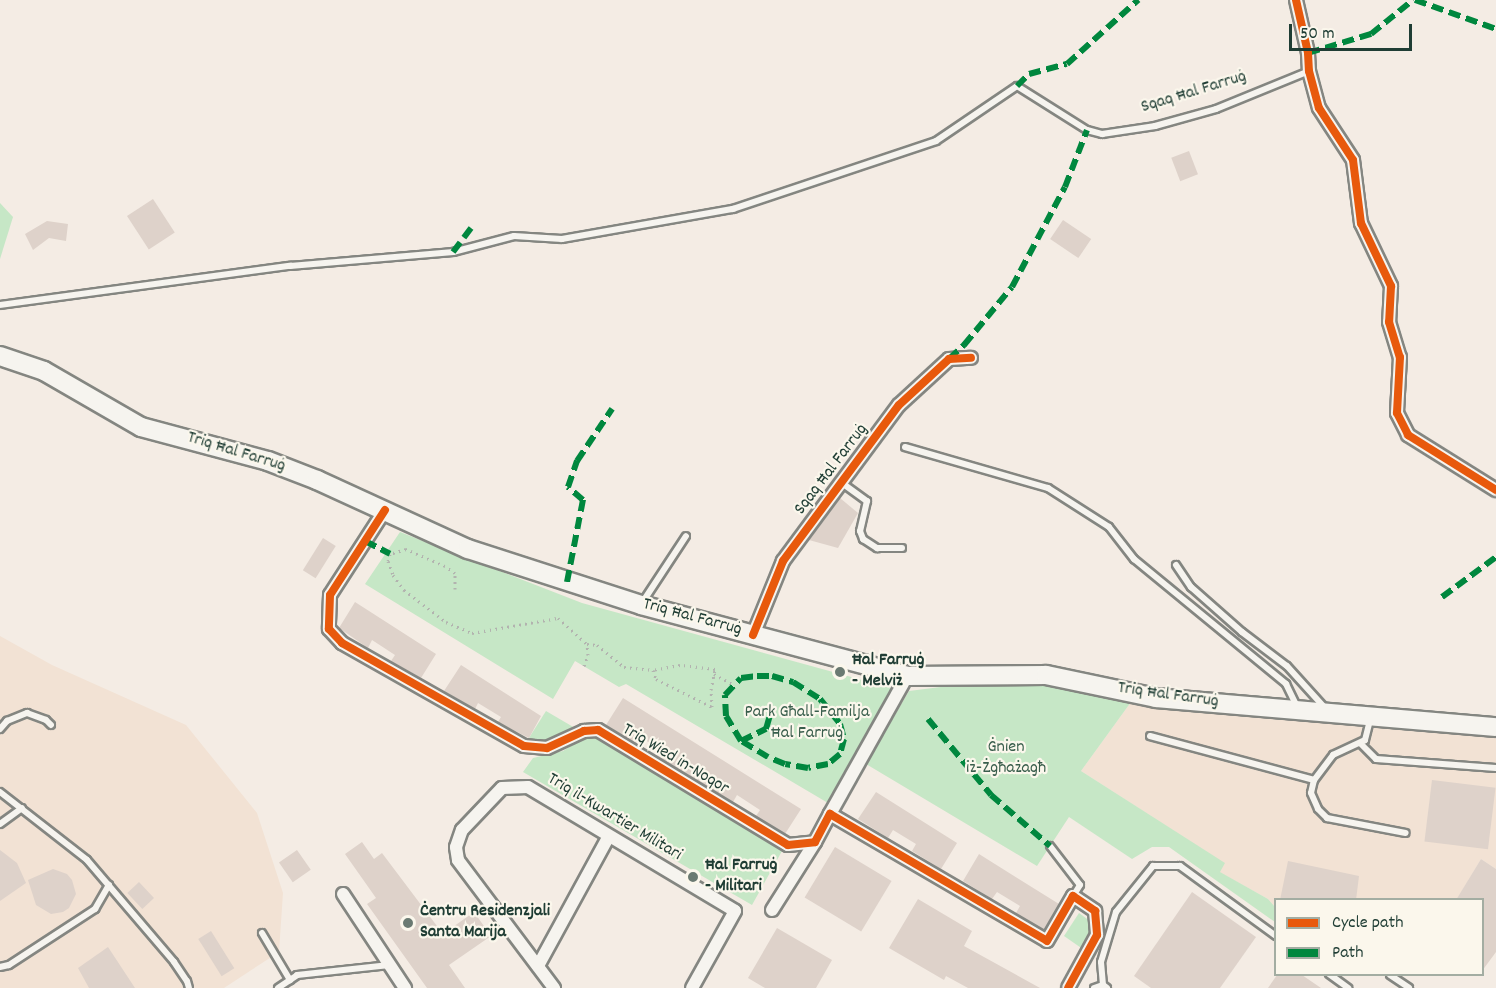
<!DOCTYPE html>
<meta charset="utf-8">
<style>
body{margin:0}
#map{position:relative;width:1496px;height:988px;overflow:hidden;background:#f4ece4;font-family:Dekko,sans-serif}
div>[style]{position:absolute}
.built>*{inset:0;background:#f2e2d4}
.green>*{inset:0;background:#c6e7c6}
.building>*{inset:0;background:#ded2ca;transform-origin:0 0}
.path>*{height:3px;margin-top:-1.5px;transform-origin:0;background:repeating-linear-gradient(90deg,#b2b3af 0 1.5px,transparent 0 6px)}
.roads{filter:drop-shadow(2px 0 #848681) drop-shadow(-2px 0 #848681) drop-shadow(0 2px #848681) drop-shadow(0 -2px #848681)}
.service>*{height:6px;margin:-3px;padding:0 3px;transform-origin:3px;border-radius:3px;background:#f6f4ef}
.minor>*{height:12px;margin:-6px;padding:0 6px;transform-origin:6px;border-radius:6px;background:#f6f4ef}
.secondary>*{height:18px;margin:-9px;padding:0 9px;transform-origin:9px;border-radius:9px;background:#f6f4ef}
.quiet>*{height:6px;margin-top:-3px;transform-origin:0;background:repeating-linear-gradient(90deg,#00873e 0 12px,transparent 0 18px)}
.cycleway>*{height:8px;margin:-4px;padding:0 4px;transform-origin:4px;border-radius:4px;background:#e8590c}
.dots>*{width:16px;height:16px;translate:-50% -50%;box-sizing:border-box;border:3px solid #fbf7ec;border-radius:50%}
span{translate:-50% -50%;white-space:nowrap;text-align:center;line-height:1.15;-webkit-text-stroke:4.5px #fbf7ec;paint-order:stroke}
.street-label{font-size:18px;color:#1f3d34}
.poi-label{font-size:18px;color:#1f3d34;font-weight:700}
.left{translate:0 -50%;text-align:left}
.park-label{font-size:18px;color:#395e4c}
.legend{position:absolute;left:1274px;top:898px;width:210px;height:78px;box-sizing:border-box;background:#fbf7ec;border:2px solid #a3ada2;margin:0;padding:8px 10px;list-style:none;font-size:18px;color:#1f3d34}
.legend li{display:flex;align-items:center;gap:12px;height:30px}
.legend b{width:30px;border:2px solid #a3ada2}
.scale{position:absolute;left:1289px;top:24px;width:123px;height:27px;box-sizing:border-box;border:3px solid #1f3d34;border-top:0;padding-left:8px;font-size:18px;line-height:21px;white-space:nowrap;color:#1f3d34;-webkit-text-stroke:4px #fbf7ec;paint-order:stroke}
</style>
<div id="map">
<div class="built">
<div style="clip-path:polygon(0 636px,52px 665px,186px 725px,257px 813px,283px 893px,279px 952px,224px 988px,0 988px)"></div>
<div style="clip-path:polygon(1131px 702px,1496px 736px,1496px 869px,1481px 859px,1457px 899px,1276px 900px,1275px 907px,1268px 899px,1219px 872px,1224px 863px,1081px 771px)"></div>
</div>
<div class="green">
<div style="clip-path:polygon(0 203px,13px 217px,0 259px)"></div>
<div style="clip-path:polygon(400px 532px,582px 603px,895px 689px,828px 803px,626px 684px,619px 687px,575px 661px,553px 699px,365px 584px)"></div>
<div style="clip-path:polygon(980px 682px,1054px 684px,1131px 702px,1081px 771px,1225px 863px,1220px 872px,1268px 899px,1275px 907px,1275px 922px,1169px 847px,1152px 847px,1132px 859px,1069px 817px,1037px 866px,866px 764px,909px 691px)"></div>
<div style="clip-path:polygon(546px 711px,575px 728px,554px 742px,542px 745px,527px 741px)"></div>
<div style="clip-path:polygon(595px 737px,782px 851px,752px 905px,523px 772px,533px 758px,563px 751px,582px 739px)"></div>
<div style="clip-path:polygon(1079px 913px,1094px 924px,1087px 952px,1064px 936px)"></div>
</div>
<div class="building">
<div style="left:1189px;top:151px;width:25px;height:19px;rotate:69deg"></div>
<div style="left:153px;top:199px;width:40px;height:31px;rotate:57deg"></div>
<div style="left:1063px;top:220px;width:34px;height:23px;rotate:34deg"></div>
<div style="clip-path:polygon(47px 221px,68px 224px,66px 241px,49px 238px,33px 250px,25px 234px)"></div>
<div style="clip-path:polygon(840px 498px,858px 513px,838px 548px,809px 540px)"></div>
<div style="left:323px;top:538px;width:15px;height:38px;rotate:32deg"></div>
<div style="clip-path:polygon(355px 602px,436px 654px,421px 678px,391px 661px,395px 655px,372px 640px,368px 648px,339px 628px)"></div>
<div style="clip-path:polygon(461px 665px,541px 716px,529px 738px,498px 722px,501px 717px,478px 703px,475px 709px,444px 691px)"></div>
<div style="clip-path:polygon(623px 698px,801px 809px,785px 834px,756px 816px,760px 810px,737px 795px,733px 802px,659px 757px,663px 751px,640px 737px,636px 743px,606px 725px)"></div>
<div style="left:1432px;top:780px;width:64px;height:62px;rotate:7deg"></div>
<div style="clip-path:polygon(876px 792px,957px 843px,941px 869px,912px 851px,916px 844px,893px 830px,888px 838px,858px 819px)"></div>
<div style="clip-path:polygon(362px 842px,374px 859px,382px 853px,443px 934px,474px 912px,491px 936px,449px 965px,465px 988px,427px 988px,367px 904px,376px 898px,345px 854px)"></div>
<div style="left:835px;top:847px;width:66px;height:59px;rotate:31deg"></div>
<div style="clip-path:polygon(0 850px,17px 863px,26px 883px,0 901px)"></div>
<div style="left:297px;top:850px;width:24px;height:22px;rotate:55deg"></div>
<div style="clip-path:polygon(979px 854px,1059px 904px,1044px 930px,1016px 913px,1020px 906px,997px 892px,992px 899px,963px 881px)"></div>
<div style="clip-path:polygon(1481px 859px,1496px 869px,1496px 952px,1482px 971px,1482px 900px,1456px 900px)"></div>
<div style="clip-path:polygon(1288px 861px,1359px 876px,1356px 900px,1280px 900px)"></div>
<div style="clip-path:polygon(53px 869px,67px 874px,72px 880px,76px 894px,69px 908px,63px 912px,51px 914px,36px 905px,28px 880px)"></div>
<div style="left:139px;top:882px;width:22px;height:16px;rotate:47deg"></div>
<div style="clip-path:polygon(1192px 892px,1256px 937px,1220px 988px,1151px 988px,1134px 976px)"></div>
<div style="clip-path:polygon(918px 899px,972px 931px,964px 946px,1040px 988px,968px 988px,946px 976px,944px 980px,889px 948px)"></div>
<div style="clip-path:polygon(777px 928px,832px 960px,816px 988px,765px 988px,748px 978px)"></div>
<div style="left:211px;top:931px;width:44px;height:15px;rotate:58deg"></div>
<div style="clip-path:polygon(108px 947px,135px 988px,89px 988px,78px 968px)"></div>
<div style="clip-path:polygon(1277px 975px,1302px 975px,1321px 988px,1268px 988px)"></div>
</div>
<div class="path">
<div style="left:455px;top:589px;width:16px;rotate:-90deg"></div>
<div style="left:455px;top:573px;width:12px;rotate:-145deg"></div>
<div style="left:445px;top:566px;width:43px;rotate:-156.4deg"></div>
<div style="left:406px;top:549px;width:17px;rotate:163deg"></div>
<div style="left:390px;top:554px;width:7px;rotate:106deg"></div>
<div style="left:388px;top:561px;width:15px;rotate:70deg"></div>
<div style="left:393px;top:575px;width:19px;rotate:54deg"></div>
<div style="left:404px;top:590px;width:53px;rotate:37.3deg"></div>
<div style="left:446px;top:622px;width:28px;rotate:23deg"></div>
<div style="left:472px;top:633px;width:87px;rotate:-9.9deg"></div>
<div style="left:558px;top:618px;width:39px;rotate:42deg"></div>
<div style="left:587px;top:644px;width:10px;rotate:6deg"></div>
<div style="left:597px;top:645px;width:35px;rotate:39deg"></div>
<div style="left:624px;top:667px;width:29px;rotate:6deg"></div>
<div style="left:653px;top:670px;width:9px;rotate:72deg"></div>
<div style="left:656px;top:679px;width:63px;rotate:26.6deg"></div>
<div style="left:712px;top:707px;width:17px;rotate:-93deg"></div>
<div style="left:711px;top:690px;width:21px;rotate:-79deg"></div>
<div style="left:715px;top:669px;width:35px;rotate:-173deg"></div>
<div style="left:680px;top:665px;width:27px;rotate:170deg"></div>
<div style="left:584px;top:666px;width:12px;rotate:-70deg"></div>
<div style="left:588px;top:655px;width:11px;rotate:-95deg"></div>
<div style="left:714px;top:674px;width:21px;rotate:29deg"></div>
</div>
<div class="roads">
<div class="service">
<div style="left:0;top:305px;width:293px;rotate:-7.7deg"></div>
<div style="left:290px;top:266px;width:164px;rotate:-4.9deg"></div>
<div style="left:453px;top:252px;width:63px;rotate:-14.7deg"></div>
<div style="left:514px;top:236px;width:48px;rotate:3.6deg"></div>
<div style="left:562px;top:239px;width:174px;rotate:-10deg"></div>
<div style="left:733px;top:209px;width:214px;rotate:-18.5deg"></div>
<div style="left:936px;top:141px;width:98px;rotate:-34.2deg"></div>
<div style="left:1017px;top:86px;width:83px;rotate:32.2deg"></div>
<div style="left:1087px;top:130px;width:16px;rotate:15deg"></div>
<div style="left:1102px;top:134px;width:54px;rotate:-8.6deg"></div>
<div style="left:1155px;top:126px;width:63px;rotate:-15.6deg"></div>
<div style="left:1216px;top:109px;width:100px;rotate:-22.2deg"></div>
<div style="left:905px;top:447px;width:149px;rotate:16deg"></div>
<div style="left:1048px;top:488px;width:72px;rotate:32.6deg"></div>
<div style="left:1109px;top:527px;width:41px;rotate:52deg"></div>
<div style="left:1134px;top:559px;width:197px;rotate:39.4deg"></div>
<div style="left:1286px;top:684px;width:25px;rotate:64deg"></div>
<div style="left:842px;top:483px;width:31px;rotate:36deg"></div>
<div style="left:867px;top:501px;width:31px;rotate:103deg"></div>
<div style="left:860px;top:531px;width:9px;rotate:69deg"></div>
<div style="left:863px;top:539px;width:17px;rotate:33deg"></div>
<div style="left:877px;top:548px;width:25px"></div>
<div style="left:1176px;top:565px;width:27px;rotate:56deg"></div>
<div style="left:1191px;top:587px;width:68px;rotate:41.4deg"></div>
<div style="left:1242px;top:632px;width:56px;rotate:37.1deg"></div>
<div style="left:1287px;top:666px;width:57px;rotate:47.9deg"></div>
<div style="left:642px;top:603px;width:80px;rotate:-56.7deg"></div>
<div style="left:1370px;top:720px;width:21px;rotate:104deg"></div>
<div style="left:1365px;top:740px;width:35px;rotate:155deg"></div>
<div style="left:1333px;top:755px;width:31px;rotate:127deg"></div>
<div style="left:1314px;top:780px;width:13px;rotate:103deg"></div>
<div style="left:1311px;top:793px;width:17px;rotate:66deg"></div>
<div style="left:1318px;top:809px;width:13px;rotate:45deg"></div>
<div style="left:1327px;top:818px;width:80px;rotate:10.8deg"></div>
<div style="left:0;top:729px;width:11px;rotate:-49deg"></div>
<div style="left:7px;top:721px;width:22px;rotate:-22deg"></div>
<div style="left:27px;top:713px;width:20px;rotate:20deg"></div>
<div style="left:46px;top:720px;width:7px;rotate:45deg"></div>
<div style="left:1150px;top:736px;width:170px;rotate:15deg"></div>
<div style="left:1361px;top:744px;width:21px;rotate:45deg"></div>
<div style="left:1376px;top:759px;width:120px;rotate:4.3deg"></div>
<div style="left:0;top:792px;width:110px;rotate:38deg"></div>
<div style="left:87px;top:860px;width:134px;rotate:49.5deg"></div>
<div style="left:174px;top:962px;width:23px;rotate:56deg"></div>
<div style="left:187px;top:981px;width:7px;rotate:74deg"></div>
<div style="left:0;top:824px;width:27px;rotate:-36deg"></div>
<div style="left:1050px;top:846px;width:49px;rotate:52.4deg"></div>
<div style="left:1080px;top:885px;width:13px;rotate:122deg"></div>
<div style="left:262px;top:933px;width:55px;rotate:59.2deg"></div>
<div style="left:0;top:967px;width:9px;rotate:-13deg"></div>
<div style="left:9px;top:965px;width:103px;rotate:-33.1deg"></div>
<div style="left:95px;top:909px;width:28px;rotate:-60deg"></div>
<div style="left:1329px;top:974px;width:24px;rotate:36deg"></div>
<div style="left:1390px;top:975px;width:23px;rotate:34deg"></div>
<div style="left:1103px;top:985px;width:23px;rotate:-95deg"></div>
<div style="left:1101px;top:962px;width:52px;rotate:-73.3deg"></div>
<div style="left:1116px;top:912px;width:59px;rotate:-51.2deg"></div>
<div style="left:1153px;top:866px;width:27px"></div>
<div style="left:1180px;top:866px;width:119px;rotate:36.1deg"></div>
<div style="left:278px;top:988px;width:23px;rotate:-34deg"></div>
<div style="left:297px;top:975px;width:93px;rotate:-6.2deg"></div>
<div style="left:1094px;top:988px;width:9px;rotate:-18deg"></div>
<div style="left:1103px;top:985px;width:5px;rotate:37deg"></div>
</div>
<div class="minor">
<div style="left:1296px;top:0;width:54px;rotate:77.2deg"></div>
<div style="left:1308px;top:53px;width:18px;rotate:87deg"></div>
<div style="left:1309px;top:71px;width:38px;rotate:75deg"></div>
<div style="left:1319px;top:108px;width:62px;rotate:56.8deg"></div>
<div style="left:1353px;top:160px;width:64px;rotate:82.8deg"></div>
<div style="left:1361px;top:223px;width:70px;rotate:64.5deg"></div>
<div style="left:1391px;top:286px;width:36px;rotate:93deg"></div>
<div style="left:1389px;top:322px;width:37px;rotate:73deg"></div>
<div style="left:1400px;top:357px;width:56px;rotate:93.1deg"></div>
<div style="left:1397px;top:413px;width:25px;rotate:63deg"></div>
<div style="left:1408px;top:435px;width:104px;rotate:32deg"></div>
<div style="left:385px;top:510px;width:101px;rotate:122.9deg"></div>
<div style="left:330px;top:595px;width:34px;rotate:92deg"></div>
<div style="left:329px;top:629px;width:19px;rotate:47deg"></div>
<div style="left:342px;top:643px;width:209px;rotate:29.5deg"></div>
<div style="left:524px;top:746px;width:23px;rotate:5deg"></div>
<div style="left:547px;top:748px;width:41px;rotate:-24.7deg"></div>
<div style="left:584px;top:731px;width:14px;rotate:-4deg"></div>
<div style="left:598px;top:730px;width:222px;rotate:31.2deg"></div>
<div style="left:788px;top:845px;width:27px;rotate:-6deg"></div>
<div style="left:815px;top:842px;width:32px;rotate:-62deg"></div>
<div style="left:830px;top:814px;width:251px;rotate:30.3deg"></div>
<div style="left:1047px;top:941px;width:52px;rotate:-60deg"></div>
<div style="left:1073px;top:896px;width:27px;rotate:34deg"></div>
<div style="left:1095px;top:911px;width:24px;rotate:85deg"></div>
<div style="left:1097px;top:935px;width:60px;rotate:118.7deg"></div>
<div style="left:753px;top:635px;width:80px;rotate:-67.9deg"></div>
<div style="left:783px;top:561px;width:194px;rotate:-53.4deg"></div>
<div style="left:899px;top:405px;width:68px;rotate:-42.6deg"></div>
<div style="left:949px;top:359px;width:22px;rotate:-3deg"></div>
<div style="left:830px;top:814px;width:158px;rotate:-60.8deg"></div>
<div style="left:343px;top:894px;width:113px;rotate:56.6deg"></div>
<div style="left:772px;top:910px;width:80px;rotate:-57.7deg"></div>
<div style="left:538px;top:966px;width:148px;rotate:-61.4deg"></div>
<div style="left:554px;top:988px;width:160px;rotate:-126.9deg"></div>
<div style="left:458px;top:860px;width:13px;rotate:-99deg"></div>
<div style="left:456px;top:847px;width:18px;rotate:-71deg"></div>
<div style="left:462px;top:830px;width:58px;rotate:-46.4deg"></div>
<div style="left:502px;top:788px;width:26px;rotate:-2deg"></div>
<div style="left:528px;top:787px;width:241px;rotate:30.9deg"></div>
<div style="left:735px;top:911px;width:88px;rotate:119.2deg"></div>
</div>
<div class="secondary">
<div style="left:0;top:356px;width:46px;rotate:18.8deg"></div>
<div style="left:44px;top:371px;width:112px;rotate:30deg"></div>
<div style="left:141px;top:427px;width:131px;rotate:15deg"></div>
<div style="left:268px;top:461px;width:53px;rotate:21.2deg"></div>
<div style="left:317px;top:480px;width:166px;rotate:24.6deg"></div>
<div style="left:468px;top:549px;width:182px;rotate:17.9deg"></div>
<div style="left:641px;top:605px;width:275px;rotate:14.9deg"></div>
<div style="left:907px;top:676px;width:139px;rotate:-0.4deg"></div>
<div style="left:1046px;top:675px;width:112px;rotate:11.8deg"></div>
<div style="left:1156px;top:698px;width:341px;rotate:4.9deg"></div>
</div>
</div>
<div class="quiet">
<div style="left:1415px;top:0;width:86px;rotate:19.7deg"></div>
<div style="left:1308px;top:53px;width:66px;rotate:-16.8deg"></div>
<div style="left:1371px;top:34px;width:54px;rotate:-39deg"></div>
<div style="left:1017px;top:86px;width:17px;rotate:-45deg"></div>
<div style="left:1029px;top:74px;width:39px;rotate:-15deg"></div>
<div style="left:1067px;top:64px;width:96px;rotate:-42deg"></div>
<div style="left:453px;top:252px;width:35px;rotate:-53deg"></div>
<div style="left:949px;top:359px;width:21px;rotate:-43deg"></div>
<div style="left:964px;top:345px;width:75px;rotate:-50.4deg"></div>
<div style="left:1012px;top:287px;width:113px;rotate:-62.1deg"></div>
<div style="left:1065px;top:187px;width:61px;rotate:-68.9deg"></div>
<div style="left:365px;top:541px;width:28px;rotate:27deg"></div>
<div style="left:567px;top:582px;width:84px;rotate:-79deg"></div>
<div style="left:583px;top:500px;width:20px;rotate:-139deg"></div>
<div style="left:568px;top:487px;width:28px;rotate:-71deg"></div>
<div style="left:577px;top:461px;width:63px;rotate:-56.1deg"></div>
<div style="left:1442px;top:597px;width:67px;rotate:-36.5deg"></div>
<div style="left:757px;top:676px;width:15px"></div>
<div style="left:772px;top:676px;width:22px;rotate:16deg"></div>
<div style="left:793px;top:682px;width:32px;rotate:32deg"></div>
<div style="left:820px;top:699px;width:32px;rotate:51deg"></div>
<div style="left:840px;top:724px;width:16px;rotate:75deg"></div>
<div style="left:844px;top:739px;width:16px;rotate:105deg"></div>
<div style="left:840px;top:754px;width:16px;rotate:140deg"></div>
<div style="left:828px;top:764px;width:20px;rotate:169deg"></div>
<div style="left:808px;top:768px;width:23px;rotate:-170deg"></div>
<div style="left:785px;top:764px;width:18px;rotate:-158deg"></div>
<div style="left:768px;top:757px;width:31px;rotate:-149deg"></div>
<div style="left:741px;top:741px;width:29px;rotate:-121deg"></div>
<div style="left:726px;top:716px;width:21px;rotate:-93deg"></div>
<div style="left:725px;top:695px;width:23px;rotate:-47deg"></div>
<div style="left:741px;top:678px;width:16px;rotate:-7deg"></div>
<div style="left:928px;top:719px;width:99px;rotate:50.3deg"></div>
<div style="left:991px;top:795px;width:78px;rotate:40.8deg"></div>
<div style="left:741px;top:741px;width:28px;rotate:-26deg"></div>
<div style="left:766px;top:729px;width:15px;rotate:-74deg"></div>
</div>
<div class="cycleway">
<div style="left:1296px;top:0;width:54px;rotate:77.2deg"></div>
<div style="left:1308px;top:53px;width:18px;rotate:87deg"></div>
<div style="left:1309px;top:71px;width:38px;rotate:75deg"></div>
<div style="left:1319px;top:108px;width:62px;rotate:56.8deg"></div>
<div style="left:1353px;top:160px;width:64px;rotate:82.8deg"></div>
<div style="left:1361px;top:223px;width:70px;rotate:64.5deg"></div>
<div style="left:1391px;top:286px;width:36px;rotate:93deg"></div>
<div style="left:1389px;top:322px;width:37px;rotate:73deg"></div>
<div style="left:1400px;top:357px;width:56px;rotate:93.1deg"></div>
<div style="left:1397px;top:413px;width:25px;rotate:63deg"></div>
<div style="left:1408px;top:435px;width:104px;rotate:32deg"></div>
<div style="left:385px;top:510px;width:101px;rotate:122.9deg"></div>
<div style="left:330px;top:595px;width:34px;rotate:92deg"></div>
<div style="left:329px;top:629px;width:19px;rotate:47deg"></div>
<div style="left:342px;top:643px;width:209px;rotate:29.5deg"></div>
<div style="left:524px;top:746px;width:23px;rotate:5deg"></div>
<div style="left:547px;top:748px;width:41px;rotate:-24.7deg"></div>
<div style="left:584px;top:731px;width:14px;rotate:-4deg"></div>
<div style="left:598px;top:730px;width:222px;rotate:31.2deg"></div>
<div style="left:788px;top:845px;width:27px;rotate:-6deg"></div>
<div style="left:815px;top:842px;width:32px;rotate:-62deg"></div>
<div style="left:830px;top:814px;width:251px;rotate:30.3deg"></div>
<div style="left:1047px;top:941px;width:52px;rotate:-60deg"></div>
<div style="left:1073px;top:896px;width:27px;rotate:34deg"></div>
<div style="left:1095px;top:911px;width:24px;rotate:85deg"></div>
<div style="left:1097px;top:935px;width:60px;rotate:118.7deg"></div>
<div style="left:753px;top:635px;width:80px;rotate:-67.9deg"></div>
<div style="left:783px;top:561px;width:194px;rotate:-53.4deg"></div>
<div style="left:899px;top:405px;width:68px;rotate:-42.6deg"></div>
<div style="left:949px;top:359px;width:22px;rotate:-3deg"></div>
</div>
<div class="dots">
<div style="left:840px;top:672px;background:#6a7a72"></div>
<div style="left:693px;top:877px;background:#6a7a72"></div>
<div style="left:408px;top:923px;background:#6a7a72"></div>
</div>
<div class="street-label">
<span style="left:1194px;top:93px;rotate:-17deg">Sqaq Ħal Farruġ</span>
<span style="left:236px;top:453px;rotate:17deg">Triq Ħal Farruġ</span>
<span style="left:832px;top:470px;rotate:-53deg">Sqaq Ħal Farruġ</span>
<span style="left:692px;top:618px;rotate:15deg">Triq Ħal Farruġ</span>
<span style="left:1168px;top:696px;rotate:8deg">Triq Ħal Farruġ</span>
<span style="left:675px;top:760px;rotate:31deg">Triq Wied in-Noqor</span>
<span style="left:614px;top:818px;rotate:31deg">Triq il-Kwartier Militari</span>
</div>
<div class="poi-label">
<span class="left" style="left:852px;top:672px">Ħal Farruġ<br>- Melviż</span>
<span class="left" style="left:705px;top:877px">Ħal Farruġ<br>- Militari</span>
<span class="left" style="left:420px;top:923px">Ċentru Residenzjali<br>Santa Marija</span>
</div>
<div class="park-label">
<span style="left:807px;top:724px">Park Għall-Familja<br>Ħal Farruġ</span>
<span style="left:1006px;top:759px">Ġnien<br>iż-Żgħażagħ</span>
</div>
<ul class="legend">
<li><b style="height:8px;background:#e8590c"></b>Cycle path</li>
<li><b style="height:8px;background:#00873e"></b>Path</li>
</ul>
<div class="scale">50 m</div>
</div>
